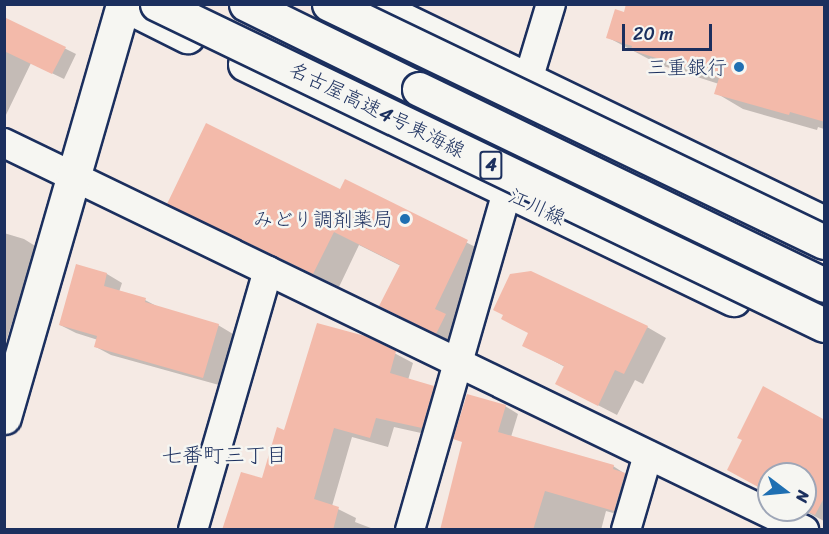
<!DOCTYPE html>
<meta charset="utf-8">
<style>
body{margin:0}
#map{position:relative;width:829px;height:534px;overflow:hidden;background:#f5eae4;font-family:Sriracha,"Klee One",sans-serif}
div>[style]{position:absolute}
.shadow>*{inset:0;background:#0003}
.building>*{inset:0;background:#f3baaa}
.roads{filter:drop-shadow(2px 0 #1b2f5e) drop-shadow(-2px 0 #1b2f5e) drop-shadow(0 2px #1b2f5e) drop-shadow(0 -2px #1b2f5e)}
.minor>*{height:28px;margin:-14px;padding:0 14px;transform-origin:14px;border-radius:14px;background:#f6f6f2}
.tertiary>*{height:33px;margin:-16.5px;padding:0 16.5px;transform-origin:16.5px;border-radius:16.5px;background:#f6f6f2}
.primary>*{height:33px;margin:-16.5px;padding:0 16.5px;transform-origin:16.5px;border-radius:16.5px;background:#f6f6f2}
.motorway>*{height:33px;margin:-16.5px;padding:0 16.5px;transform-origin:16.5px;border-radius:16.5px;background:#f6f6f2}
.bridges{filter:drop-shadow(2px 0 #1b2f5e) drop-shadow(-2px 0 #1b2f5e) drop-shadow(0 2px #1b2f5e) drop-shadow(0 -2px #1b2f5e)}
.motorway-bridge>*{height:33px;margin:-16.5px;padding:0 16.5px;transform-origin:16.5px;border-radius:16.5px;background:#f6f6f2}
.dots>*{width:16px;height:16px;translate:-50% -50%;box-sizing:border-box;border:3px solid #f6f6f2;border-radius:50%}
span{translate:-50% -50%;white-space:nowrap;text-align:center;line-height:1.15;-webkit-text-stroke:5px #f6f6f2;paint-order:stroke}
.shield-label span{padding:2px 4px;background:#f6f6f2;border:2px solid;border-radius:4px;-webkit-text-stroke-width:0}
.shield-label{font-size:18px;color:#1b2f5e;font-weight:700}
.poi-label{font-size:20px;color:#1b2f5e}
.right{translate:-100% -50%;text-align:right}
.street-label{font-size:20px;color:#1b2f5e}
.neighbourhood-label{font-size:21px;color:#1b2f5e}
.frame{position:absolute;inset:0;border:6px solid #1b2f5e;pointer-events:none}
.north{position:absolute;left:757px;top:462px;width:60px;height:60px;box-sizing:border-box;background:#f6f6f2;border:2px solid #9ea6b7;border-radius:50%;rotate:106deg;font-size:16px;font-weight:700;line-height:24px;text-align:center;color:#1b2f5e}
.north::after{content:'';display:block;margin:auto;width:21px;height:27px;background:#1f6fb2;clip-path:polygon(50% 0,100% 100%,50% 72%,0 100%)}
.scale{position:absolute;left:622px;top:24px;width:90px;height:27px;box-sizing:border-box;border:3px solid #1b2f5e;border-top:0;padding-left:8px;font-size:18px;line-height:21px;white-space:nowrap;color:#1b2f5e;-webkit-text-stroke:4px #f6f6f2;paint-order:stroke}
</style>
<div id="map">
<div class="shadow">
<div style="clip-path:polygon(824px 4px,824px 129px,818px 127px,817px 130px,743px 109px,716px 93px,719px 84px,660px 65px,607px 37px,625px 14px)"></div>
<div style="clip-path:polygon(4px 18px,76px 54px,64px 79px,31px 63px,4px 119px)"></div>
<div style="clip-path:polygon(346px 181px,493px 256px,462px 347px,381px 306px,401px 266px,359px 245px,339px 287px,169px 203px,341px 191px)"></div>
<div style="clip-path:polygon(4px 233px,24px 239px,40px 249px,27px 295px,21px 294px,4px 348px)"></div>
<div style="clip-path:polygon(77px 266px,107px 274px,122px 283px,119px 292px,145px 300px,162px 309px,218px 325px,233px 334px,219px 385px,111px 355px,96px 347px,98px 340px,76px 333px,60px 325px)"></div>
<div style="clip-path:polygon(647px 327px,666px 338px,643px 384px,635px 380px,617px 415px,557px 384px,565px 367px,524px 345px)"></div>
<div style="clip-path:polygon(364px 337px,413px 363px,408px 380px,434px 387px,451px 397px,439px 437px,394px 427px,388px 447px,352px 437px,332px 506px,356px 518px,355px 522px,376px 530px,223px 530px,263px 480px,285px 431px)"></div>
<div style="clip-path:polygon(505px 406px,518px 414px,511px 437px,613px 466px,638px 482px,627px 517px,606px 511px,601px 530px,441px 530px)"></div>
<div style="clip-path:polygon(824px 420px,824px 521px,803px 510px,805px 474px,769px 474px,769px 491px,743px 440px)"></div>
</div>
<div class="building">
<div style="clip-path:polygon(626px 4px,825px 4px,825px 122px,790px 112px,789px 115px,714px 94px,719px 78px,631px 50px,632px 46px,606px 38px,615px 9px,624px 12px)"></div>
<div style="clip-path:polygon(4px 17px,66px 47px,52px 74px,4px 51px)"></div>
<div style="clip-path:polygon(206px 123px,340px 189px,345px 179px,468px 240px,435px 309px,446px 314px,436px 334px,379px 306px,400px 265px,334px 232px,313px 274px,167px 204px)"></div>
<div style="clip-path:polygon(76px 264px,107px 273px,104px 286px,146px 298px,145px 302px,219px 324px,203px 378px,94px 347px,97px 336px,59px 325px)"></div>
<div style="clip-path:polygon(531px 271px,648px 326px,624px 374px,615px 370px,598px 406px,555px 384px,564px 366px,522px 346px,528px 333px,501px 319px,503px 315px,493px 310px,510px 274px)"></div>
<div style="clip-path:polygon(317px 323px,365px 336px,396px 351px,390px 373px,434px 386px,422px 428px,376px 418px,370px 438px,334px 428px,314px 499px,339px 507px,333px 530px,222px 530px,241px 472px,262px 478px,277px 427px,284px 430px)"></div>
<div style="clip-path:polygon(763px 386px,825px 420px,825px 496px,815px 515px,804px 510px,805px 474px,769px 474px,769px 493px,727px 470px,742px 440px,737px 438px)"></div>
<div style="clip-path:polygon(467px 394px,506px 405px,498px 432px,614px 465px,613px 469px,625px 473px,614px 511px,545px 491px,533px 530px,440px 530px,462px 442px,453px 439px)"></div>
</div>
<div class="roads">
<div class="minor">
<div style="left:4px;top:143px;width:889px;rotate:25.82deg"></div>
<div style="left:193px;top:530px;width:270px;rotate:-73.9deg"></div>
<div style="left:410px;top:530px;width:352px;rotate:-74deg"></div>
<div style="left:507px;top:192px;width:114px;rotate:-79.4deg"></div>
<div style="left:528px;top:80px;width:79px;rotate:-73.2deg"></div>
<div style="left:626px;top:530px;width:78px;rotate:-73.7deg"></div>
</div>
<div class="tertiary">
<div style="left:4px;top:417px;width:429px;rotate:-73.9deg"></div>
</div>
<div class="primary">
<div style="left:123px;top:4px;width:72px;rotate:26.6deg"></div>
<div style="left:371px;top:4px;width:503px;rotate:25.8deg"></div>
<div style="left:245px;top:64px;width:542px;rotate:25.71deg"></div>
</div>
<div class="motorway">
<div style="left:246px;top:4px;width:193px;rotate:26.2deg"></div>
</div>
</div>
<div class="bridges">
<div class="motorway-bridge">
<div style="left:157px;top:4px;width:740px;rotate:25.7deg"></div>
<div style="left:329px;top:4px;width:549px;rotate:25.68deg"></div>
<div style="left:419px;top:89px;width:450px;rotate:25.8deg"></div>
</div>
</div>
<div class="dots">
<div style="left:739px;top:67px;background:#1f6fb2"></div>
<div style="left:405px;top:219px;background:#1f6fb2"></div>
</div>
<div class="shield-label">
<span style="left:491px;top:165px">4</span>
</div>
<div class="poi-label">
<span class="right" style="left:727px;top:67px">三重銀行</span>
<span class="right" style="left:393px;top:219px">みどり調剤薬局</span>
</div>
<div class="street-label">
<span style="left:377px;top:110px;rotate:26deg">名古屋高速4号東海線</span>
<span style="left:537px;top:207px;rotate:25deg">江川線</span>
</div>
<div class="neighbourhood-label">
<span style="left:224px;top:455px">七番町三丁目</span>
</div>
<div class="frame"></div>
<div class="north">N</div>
<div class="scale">20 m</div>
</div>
